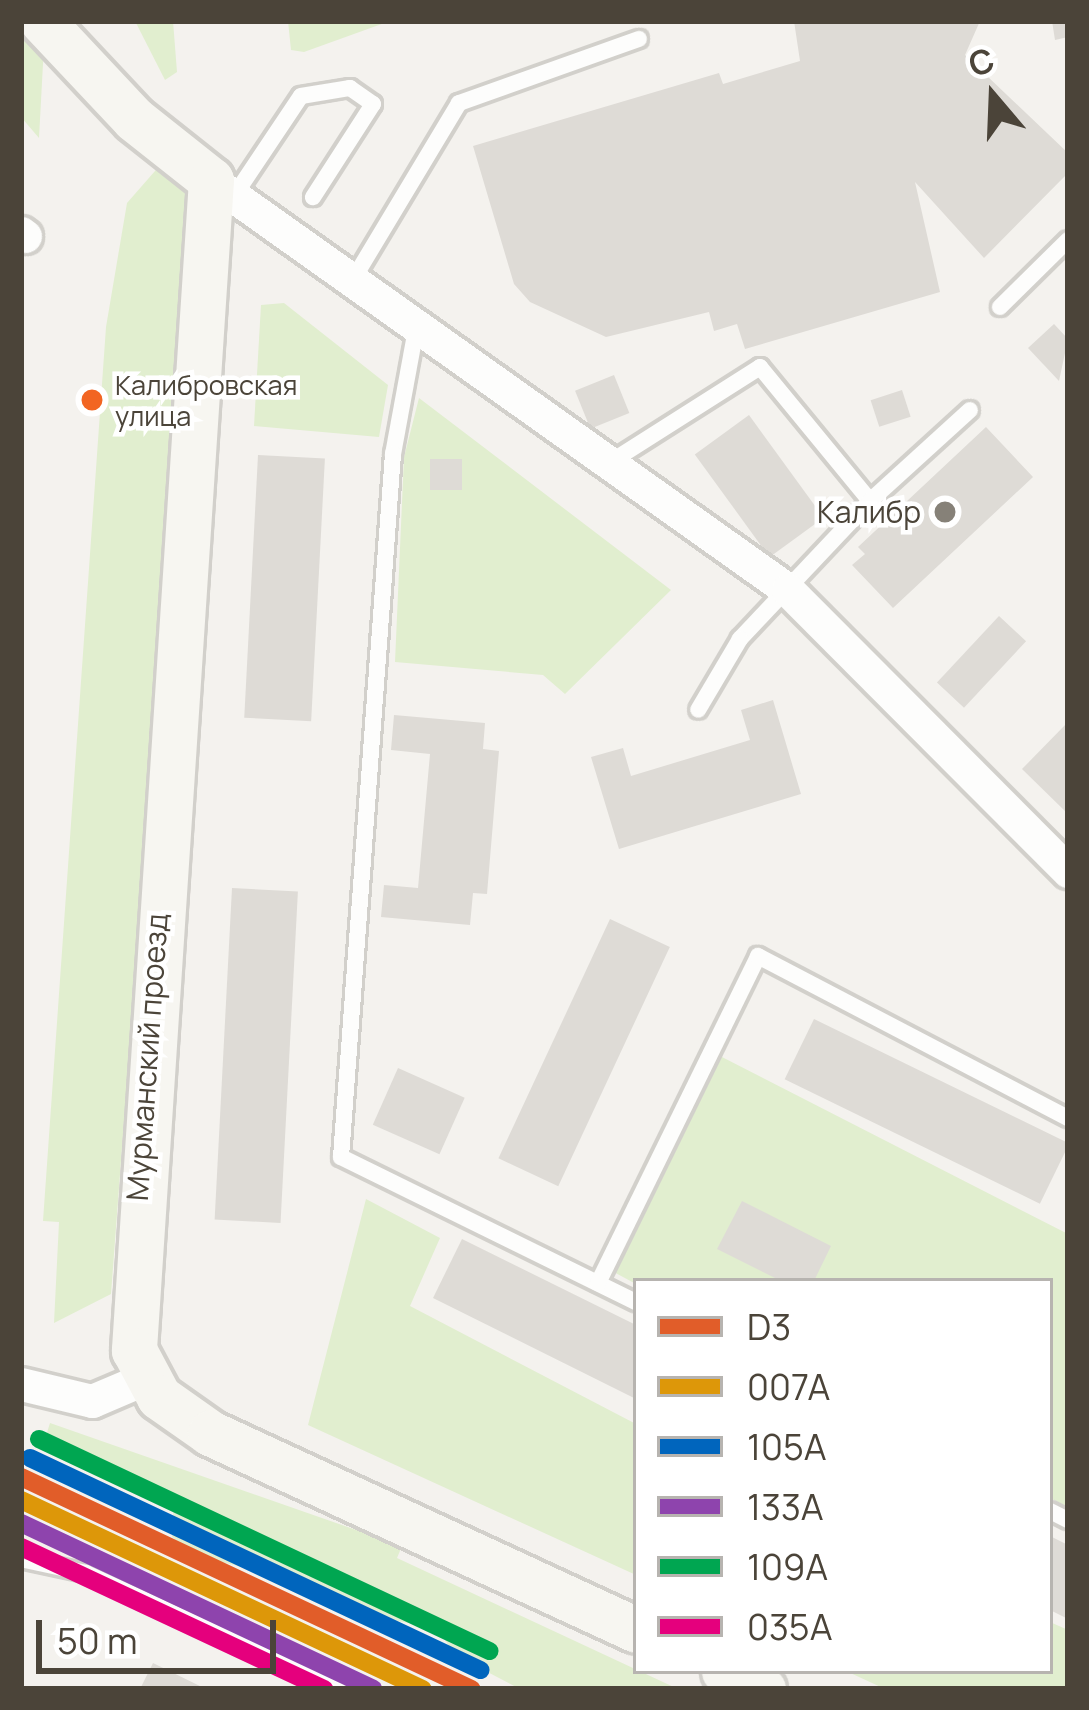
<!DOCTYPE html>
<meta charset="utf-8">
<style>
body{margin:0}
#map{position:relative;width:1089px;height:1710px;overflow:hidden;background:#f4f2ee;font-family:Manrope,sans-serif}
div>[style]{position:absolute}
.green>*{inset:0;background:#e1eecf}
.building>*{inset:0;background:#dedbd6;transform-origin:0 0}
.roads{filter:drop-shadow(3px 0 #d2d0cb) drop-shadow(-3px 0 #d2d0cb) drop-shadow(0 3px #d2d0cb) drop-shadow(0 -3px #d2d0cb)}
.lane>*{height:16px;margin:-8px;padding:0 8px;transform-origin:8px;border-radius:8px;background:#fdfdfc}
.street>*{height:33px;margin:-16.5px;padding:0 16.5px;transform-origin:16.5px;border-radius:16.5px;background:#fdfdfc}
.secondary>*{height:45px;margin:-22.5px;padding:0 22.5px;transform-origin:22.5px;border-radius:22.5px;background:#f7f6f1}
.rail-1>*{height:18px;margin:-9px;padding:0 9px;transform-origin:9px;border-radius:9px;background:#e15d29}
.rail-2>*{height:18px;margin:-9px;padding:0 9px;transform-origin:9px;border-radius:9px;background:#dd9709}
.rail-3>*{height:18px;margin:-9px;padding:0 9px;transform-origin:9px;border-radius:9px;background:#0065bd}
.rail-4>*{height:18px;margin:-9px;padding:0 9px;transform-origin:9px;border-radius:9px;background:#8e44ad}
.rail-5>*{height:18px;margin:-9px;padding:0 9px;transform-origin:9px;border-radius:9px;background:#00a651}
.rail-6>*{height:18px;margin:-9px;padding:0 9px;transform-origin:9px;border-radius:9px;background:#e5007d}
.dots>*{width:33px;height:33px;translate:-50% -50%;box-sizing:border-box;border:6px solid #fff;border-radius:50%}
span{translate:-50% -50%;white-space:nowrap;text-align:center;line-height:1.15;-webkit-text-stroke:9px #fff;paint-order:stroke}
.bus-label{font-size:27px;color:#4b4439}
.left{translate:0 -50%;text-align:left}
.poi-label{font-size:30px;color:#4b4439}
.right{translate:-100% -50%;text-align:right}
.street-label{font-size:30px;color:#4b4439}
.frame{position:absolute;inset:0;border:24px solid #4b4439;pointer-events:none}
.legend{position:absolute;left:633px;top:1278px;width:420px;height:396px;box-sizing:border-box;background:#fff;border:3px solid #b7b4b0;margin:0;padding:15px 21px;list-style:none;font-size:36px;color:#4b4439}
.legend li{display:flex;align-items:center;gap:24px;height:60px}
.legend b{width:60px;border:3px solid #b7b4b0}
.north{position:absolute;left:933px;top:36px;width:120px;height:120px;-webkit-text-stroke:9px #fff;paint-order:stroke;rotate:341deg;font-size:33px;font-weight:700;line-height:48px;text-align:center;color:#4b4439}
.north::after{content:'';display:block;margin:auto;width:42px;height:54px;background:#4b4439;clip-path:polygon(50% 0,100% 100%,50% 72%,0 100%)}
.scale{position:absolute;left:36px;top:1620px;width:240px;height:54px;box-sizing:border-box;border:6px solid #4b4439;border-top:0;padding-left:15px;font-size:36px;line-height:42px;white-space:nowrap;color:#4b4439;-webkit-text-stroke:9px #fff;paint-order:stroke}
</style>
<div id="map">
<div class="green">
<div style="clip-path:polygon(21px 21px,44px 45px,39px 138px,21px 117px)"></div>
<div style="clip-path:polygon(135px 21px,173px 21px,177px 72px,165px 80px)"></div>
<div style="clip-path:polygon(288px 21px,390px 21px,304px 52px,291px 50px)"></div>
<div style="clip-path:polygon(162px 163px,186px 183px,192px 215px,111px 1294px,54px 1323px,59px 1222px,43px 1221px,106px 327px,127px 203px)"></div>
<div style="clip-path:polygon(284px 303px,388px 385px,379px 437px,254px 426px,261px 305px)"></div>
<div style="clip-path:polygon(419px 398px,671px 590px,565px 694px,543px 675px,395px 662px,404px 457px)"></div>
<div style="clip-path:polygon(720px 1056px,1068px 1234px,1068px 1507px,1050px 1498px,1050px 1281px,636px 1284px,610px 1270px)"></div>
<div style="clip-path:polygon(366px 1199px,440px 1238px,410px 1306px,636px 1424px,636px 1575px,308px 1425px)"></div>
<div style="clip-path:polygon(50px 1423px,402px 1546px,397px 1558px,678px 1689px,520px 1689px,455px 1655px,437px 1628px,369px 1616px,294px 1578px,198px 1557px,172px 1537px,174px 1502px,44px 1442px)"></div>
<div style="clip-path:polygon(1050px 1622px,1068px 1630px,1068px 1689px,885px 1689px,846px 1671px,1050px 1671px)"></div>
</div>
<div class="building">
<div style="clip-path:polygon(794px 21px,980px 21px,965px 55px,1068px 153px,1068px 173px,984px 258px,915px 182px,940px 292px,745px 349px,737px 324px,714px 331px,709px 312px,606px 337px,530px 302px,514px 284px,473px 146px,719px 73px,723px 84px,800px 61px)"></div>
<div style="clip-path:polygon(1052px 21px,1068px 21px,1068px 37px,1055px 40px)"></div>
<div style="clip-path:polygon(1054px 324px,1068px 339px,1059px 381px,1028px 348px)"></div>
<div style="left:614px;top:375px;width:41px;height:42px;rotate:68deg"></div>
<div style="left:902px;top:390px;width:28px;height:33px;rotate:72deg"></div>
<div style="left:749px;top:415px;width:127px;height:67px;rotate:54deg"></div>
<div style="clip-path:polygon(986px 427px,1033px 477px,893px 608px,852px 565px,865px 554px,858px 547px)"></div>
<div style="left:258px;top:455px;width:67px;height:263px;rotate:3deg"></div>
<div style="left:430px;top:459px;width:32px;height:31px"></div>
<div style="left:999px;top:616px;width:37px;height:91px;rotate:43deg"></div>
<div style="clip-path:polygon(773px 700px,801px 794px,619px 849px,591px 757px,623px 748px,631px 776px,750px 740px,741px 710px)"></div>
<div style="clip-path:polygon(394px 715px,485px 723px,483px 749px,499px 751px,487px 894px,473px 893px,470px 925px,381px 917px,384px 885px,418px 888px,430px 754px,391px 750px)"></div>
<div style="clip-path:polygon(1068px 722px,1068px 814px,1022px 769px)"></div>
<div style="left:232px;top:888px;width:66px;height:332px;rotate:3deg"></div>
<div style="left:610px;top:919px;width:66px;height:264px;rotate:25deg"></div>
<div style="left:814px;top:1019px;width:284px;height:67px;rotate:26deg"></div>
<div style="left:398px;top:1068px;width:73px;height:62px;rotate:24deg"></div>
<div style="clip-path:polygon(742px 1201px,831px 1246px,814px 1281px,781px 1281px,717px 1249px)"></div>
<div style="clip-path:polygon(462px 1239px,636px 1325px,636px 1399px,433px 1298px)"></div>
<div style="clip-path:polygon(1050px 1536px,1068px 1545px,1068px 1619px,1050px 1610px)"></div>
<div style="clip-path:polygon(153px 1663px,206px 1689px,140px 1689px)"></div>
</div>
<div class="roads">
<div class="lane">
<div style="left:234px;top:196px;width:120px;rotate:-56.2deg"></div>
<div style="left:301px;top:96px;width:50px;rotate:-9.3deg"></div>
<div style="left:350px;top:88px;width:28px;rotate:35deg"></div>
<div style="left:373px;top:104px;width:111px;rotate:122.8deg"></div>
<div style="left:351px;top:283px;width:210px;rotate:-59deg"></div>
<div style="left:459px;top:103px;width:191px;rotate:-19.6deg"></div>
<div style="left:1000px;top:307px;width:95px;rotate:-44.6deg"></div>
<div style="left:416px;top:329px;width:127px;rotate:100.4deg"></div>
<div style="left:393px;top:454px;width:705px;rotate:94.23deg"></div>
<div style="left:341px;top:1157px;width:329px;rotate:26.2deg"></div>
<div style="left:609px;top:463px;width:179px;rotate:-32.4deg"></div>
<div style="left:760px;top:367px;width:173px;rotate:50.6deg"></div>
<div style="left:870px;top:501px;width:190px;rotate:133.3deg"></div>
<div style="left:740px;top:639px;width:82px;rotate:120.6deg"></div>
<div style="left:870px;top:501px;width:135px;rotate:-42.3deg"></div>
<div style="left:598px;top:1283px;width:364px;rotate:-63.9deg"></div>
<div style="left:758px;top:956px;width:350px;rotate:27.6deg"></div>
<div style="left:1050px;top:1511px;width:20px;rotate:27deg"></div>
<div style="left:21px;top:1559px;width:66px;rotate:12.2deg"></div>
<div style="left:86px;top:1573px;width:277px;rotate:24.7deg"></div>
</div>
<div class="street">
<div style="left:211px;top:180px;width:708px;rotate:35.4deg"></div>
<div style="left:788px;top:590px;width:397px;rotate:45.1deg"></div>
<div style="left:21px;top:233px;width:5px;rotate:37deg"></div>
<div style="left:21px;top:1384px;width:73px;rotate:13.5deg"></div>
<div style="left:92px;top:1401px;width:59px;rotate:-23.1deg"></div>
</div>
<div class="secondary">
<div style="left:42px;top:21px;width:134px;rotate:46.8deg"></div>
<div style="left:134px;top:119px;width:98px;rotate:38.4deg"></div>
<div style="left:211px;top:180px;width:1173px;rotate:93.77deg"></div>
<div style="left:134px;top:1350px;width:53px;rotate:62deg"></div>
<div style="left:159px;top:1397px;width:62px;rotate:35.2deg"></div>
<div style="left:210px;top:1433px;width:469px;rotate:24.8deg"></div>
<div style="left:724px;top:1671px;width:43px;rotate:24.8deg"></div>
</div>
</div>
<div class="rail-1">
<div style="left:21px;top:1477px;width:498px;rotate:25.2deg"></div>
</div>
<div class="rail-2">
<div style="left:21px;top:1500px;width:444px;rotate:25.2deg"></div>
</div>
<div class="rail-3">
<div style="left:30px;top:1458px;width:498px;rotate:25.2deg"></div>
</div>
<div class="rail-4">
<div style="left:21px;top:1523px;width:389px;rotate:25.2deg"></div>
</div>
<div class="rail-5">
<div style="left:39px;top:1439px;width:498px;rotate:25.2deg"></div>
</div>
<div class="rail-6">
<div style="left:21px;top:1547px;width:335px;rotate:25.1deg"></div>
</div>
<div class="dots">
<div style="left:92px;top:400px;background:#f26522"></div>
<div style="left:945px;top:512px;background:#868178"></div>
</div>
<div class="bus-label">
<span class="left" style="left:115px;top:400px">Калибровская<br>улица</span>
</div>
<div class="poi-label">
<span class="right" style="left:921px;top:512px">Калибр</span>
</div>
<div class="street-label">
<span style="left:147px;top:1057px;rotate:-86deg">Мурманский проезд</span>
</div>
<div class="frame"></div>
<ul class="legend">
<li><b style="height:15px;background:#e15d29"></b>D3</li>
<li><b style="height:15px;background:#dd9709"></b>007А</li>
<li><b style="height:15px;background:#0065bd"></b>105А</li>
<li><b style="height:15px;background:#8e44ad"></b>133А</li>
<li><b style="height:15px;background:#00a651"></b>109А</li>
<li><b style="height:15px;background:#e5007d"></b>035А</li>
</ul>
<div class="north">С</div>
<div class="scale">50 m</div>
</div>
